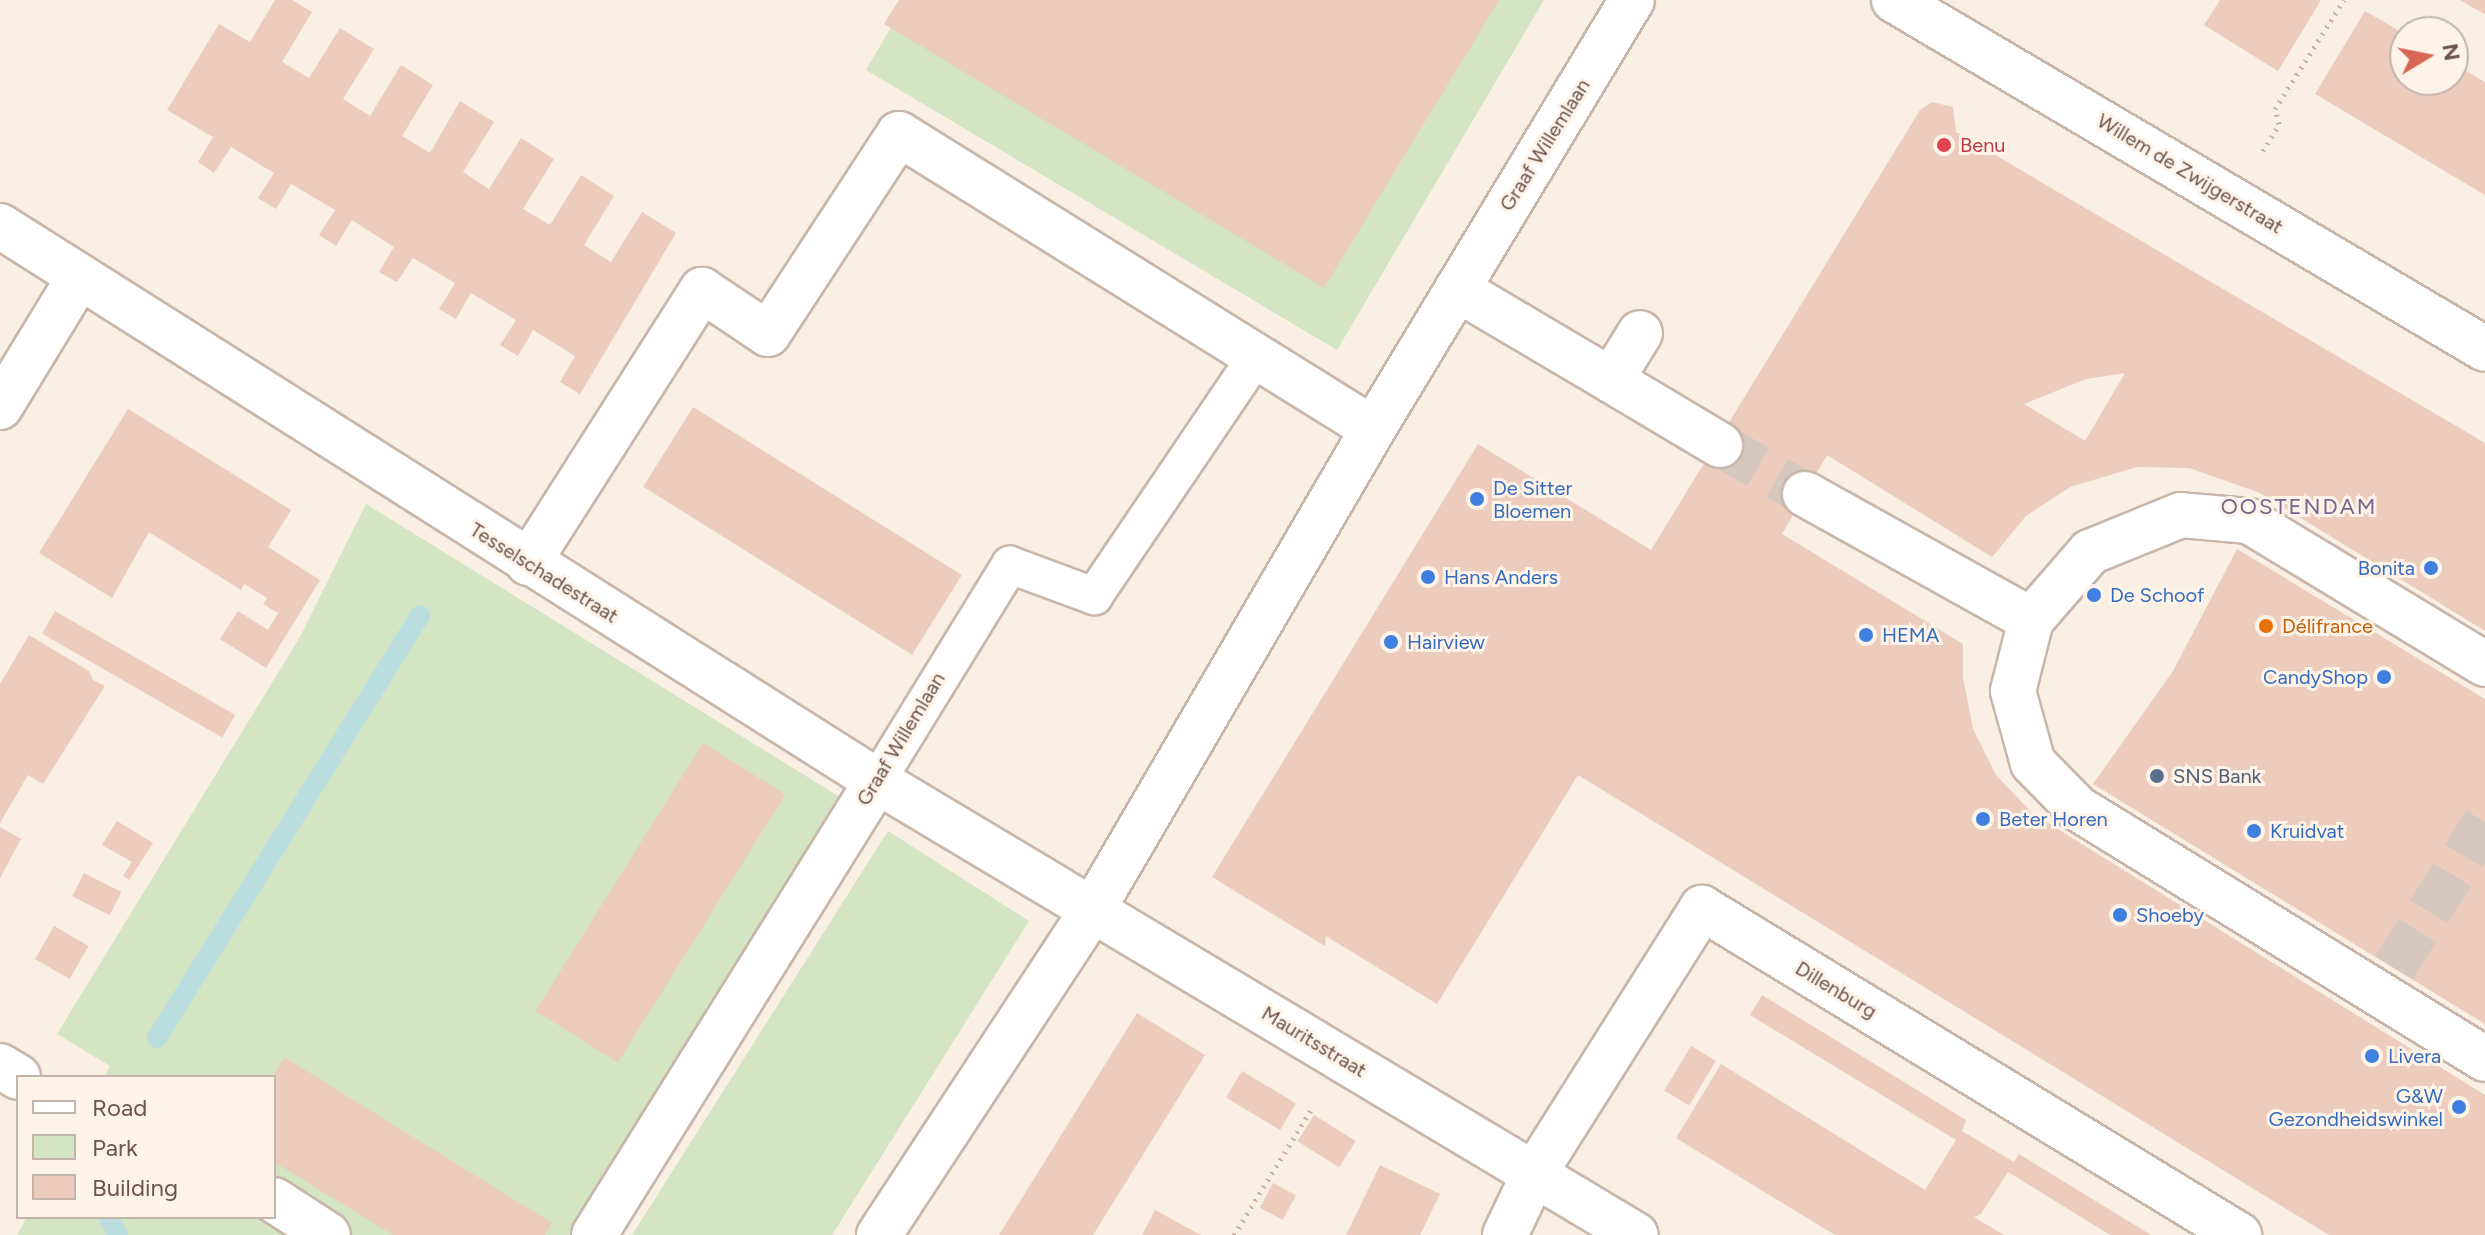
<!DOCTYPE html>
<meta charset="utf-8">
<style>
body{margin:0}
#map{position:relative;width:2485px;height:1235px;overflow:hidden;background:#f9efe3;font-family:Figtree,sans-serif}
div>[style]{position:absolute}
.green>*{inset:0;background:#d4e5c3}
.stream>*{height:20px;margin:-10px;padding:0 10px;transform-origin:10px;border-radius:10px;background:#badee0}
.building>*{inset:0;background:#ecccbd;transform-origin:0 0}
.street-tunnel>*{height:44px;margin-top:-22px;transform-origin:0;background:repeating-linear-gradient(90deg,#d6c8bd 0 44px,transparent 0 66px)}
.path>*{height:5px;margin-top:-2.5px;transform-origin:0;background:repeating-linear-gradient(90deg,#d0afa1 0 2px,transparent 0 8px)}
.roads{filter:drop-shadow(2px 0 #c8b6ab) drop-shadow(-2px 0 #c8b6ab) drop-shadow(0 2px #c8b6ab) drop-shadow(0 -2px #c8b6ab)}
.lane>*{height:36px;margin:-18px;padding:0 18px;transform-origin:18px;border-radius:18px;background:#fff}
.street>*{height:44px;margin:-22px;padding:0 22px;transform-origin:22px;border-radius:22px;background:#fff}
.secondary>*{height:44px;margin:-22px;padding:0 22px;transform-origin:22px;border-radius:22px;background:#fff}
.dots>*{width:22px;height:22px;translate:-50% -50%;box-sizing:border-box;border:4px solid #fdf3e8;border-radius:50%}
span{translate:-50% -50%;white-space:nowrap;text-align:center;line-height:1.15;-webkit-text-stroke:6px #fdf3e8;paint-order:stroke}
.street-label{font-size:20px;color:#6e554c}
.health-label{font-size:20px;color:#be3a42}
.left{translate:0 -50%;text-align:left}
.shop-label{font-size:20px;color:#366cbe}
.right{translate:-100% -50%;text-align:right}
.food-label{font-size:20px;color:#c56008}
.service-label{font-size:20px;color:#4e5e75}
.neighbourhood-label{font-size:22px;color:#7a648b;letter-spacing:2px}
.legend{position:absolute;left:16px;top:1075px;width:260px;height:144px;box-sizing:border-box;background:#fdf3e8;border:2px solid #c4b4aa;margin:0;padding:10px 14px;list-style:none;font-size:24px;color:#6e554c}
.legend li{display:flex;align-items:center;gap:16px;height:40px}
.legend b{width:40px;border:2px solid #c4b4aa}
.north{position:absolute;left:2389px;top:16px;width:80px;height:80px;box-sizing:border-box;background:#fdf3e8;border:2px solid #c4b4aa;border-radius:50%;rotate:80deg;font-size:22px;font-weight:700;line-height:32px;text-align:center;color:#6e554c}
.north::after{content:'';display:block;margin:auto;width:28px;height:36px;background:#d76654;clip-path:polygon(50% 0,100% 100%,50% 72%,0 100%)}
</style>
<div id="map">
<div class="green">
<div style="clip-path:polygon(907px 0,1544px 0,1337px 350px,866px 70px)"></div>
<div style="clip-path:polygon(366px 504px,848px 802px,572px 1235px,17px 1235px,27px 1217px,274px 1217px,274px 1077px,104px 1077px,110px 1066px,57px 1034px,300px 637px)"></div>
<div style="clip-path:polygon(888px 831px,1029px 921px,832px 1235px,632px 1235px)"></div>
</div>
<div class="stream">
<div style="left:157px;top:1038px;width:498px;rotate:-58.1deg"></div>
<div style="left:108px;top:1217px;width:21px;rotate:61deg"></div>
</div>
<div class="building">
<div style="clip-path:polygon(275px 0,292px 0,312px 12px,282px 62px,309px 78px,340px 28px,374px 49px,343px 99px,370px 116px,401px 65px,433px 85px,402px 136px,430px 153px,460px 101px,494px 122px,463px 172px,489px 189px,521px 138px,554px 159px,523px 209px,550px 225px,581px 175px,614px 196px,584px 245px,611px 262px,642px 212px,676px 233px,580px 394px,560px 382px,575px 356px,533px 330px,518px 356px,500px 345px,516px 320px,471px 293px,456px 319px,439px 309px,455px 283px,413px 258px,397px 282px,379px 272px,394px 247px,352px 220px,336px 246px,319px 235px,335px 210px,291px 184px,276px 209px,258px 198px,274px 173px,231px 147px,214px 173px,198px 162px,213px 137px,167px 110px,219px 24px,250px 42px)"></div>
<div style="clip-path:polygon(899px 0,1499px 0,1324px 288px,884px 24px)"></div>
<div style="clip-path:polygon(2220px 0,2321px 0,2278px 71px,2204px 25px)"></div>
<div style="clip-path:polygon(2460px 0,2485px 0,2485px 14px,2477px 10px)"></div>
<div style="clip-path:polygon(2365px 11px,2405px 34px,2405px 80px,2453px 80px,2453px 63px,2485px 82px,2485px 195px,2315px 94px)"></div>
<div style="clip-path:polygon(evenodd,1932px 102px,1953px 107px,1956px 132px,2485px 443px,2485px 631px,2260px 493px,2189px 468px,2137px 467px,2070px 487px,2026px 516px,1992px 557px,1827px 455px,1782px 534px,1963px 644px,1963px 678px,1973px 729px,1996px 775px,2032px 813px,2485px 1095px,2485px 1235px,2329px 1235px,1578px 775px,1437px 1004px,1326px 936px,1325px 946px,1212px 877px,1478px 444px,1651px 550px,1920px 110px,1932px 102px,2125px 373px,2085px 441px,2024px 404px,2086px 379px,2125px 373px)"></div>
<div style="left:693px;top:407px;width:317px;height:94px;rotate:32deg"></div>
<div style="clip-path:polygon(128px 409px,291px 510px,268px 547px,320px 580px,266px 668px,220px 639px,238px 611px,268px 630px,278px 613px,263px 604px,267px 598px,244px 584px,241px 590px,149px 532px,112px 598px,39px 553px)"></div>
<div style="clip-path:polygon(2237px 549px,2485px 699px,2485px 1024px,2093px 784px,2173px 671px)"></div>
<div style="left:55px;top:611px;width:208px;height:26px;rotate:30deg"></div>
<div style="clip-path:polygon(29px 635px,89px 671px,93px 680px,105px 686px,43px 784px,28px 775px,0 823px,0 684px)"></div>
<div style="left:703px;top:743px;width:97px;height:316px;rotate:32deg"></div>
<div style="clip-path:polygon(117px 821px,153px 843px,129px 880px,123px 876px,132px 862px,102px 845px)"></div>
<div style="clip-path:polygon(0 827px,21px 839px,0 878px)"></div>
<div style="left:84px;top:873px;width:42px;height:26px;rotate:27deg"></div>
<div style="left:54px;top:926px;width:40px;height:38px;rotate:30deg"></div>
<div style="clip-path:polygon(1762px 995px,1966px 1120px,1962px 1131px,2014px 1162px,2019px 1154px,2151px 1235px,2110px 1235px,2008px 1172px,1981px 1214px,1974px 1217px,2004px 1235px,1835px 1235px,1676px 1138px,1721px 1064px,1925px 1190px,1956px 1140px,1750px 1015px)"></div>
<div style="clip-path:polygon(1137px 1013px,1205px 1055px,1093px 1235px,999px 1235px)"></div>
<div style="left:1691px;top:1046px;width:29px;height:52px;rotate:31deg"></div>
<div style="clip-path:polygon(284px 1057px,552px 1223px,545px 1235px,393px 1235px,274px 1162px,272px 1077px)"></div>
<div style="left:1242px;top:1071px;width:63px;height:31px;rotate:31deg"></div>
<div style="left:1314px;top:1115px;width:49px;height:31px;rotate:32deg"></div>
<div style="clip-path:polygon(1380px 1165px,1440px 1194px,1420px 1235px,1346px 1235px)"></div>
<div style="left:1273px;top:1183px;width:26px;height:28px;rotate:28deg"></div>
<div style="clip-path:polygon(1155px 1210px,1186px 1227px,1201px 1235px,1142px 1235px)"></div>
</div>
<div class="street-tunnel">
<div style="left:1720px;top:445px;width:98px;rotate:30deg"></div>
<div style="left:2394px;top:968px;width:172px;rotate:-58.1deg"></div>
</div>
<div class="path">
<div style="left:2263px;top:151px;width:31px;rotate:-59deg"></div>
<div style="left:2279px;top:124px;width:16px;rotate:-105deg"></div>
<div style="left:2275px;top:109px;width:129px;rotate:-57.7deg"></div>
<div style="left:1234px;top:1235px;width:149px;rotate:-58.4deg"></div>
</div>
<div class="roads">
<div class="lane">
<div style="left:877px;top:781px;width:254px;rotate:-58.4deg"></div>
<div style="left:1010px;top:565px;width:90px;rotate:20.3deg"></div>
<div style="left:1094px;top:596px;width:289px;rotate:-55.9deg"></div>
</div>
<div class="street">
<div style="left:1894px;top:0;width:686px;rotate:30.56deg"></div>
<div style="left:0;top:226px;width:1038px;rotate:32.33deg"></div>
<div style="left:877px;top:781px;width:884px;rotate:30.89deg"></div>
<div style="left:1457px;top:289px;width:179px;rotate:30.6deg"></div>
<div style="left:1611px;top:380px;width:55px;rotate:-58.3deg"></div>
<div style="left:1611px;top:380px;width:127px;rotate:30.8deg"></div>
<div style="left:0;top:407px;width:153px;rotate:-58.6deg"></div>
<div style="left:1805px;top:494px;width:259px;rotate:29.1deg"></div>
<div style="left:528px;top:563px;width:324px;rotate:-57.5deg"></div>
<div style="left:702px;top:290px;width:79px;rotate:33.7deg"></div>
<div style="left:768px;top:334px;width:239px;rotate:-56.8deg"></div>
<div style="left:899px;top:134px;width:558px;rotate:31.9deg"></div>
<div style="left:2485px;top:664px;width:276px;rotate:-148.8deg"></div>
<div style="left:2249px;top:521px;width:68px;rotate:-175deg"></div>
<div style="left:2181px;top:515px;width:98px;rotate:157.9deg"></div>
<div style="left:2090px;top:552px;width:90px;rotate:130.9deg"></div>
<div style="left:2031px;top:620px;width:73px;rotate:104.2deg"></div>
<div style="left:2013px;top:691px;width:75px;rotate:74.5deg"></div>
<div style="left:2033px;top:763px;width:63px;rotate:45.6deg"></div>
<div style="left:2077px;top:808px;width:479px;rotate:31.6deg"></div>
<div style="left:0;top:1066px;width:21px;rotate:31deg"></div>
<div style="left:274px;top:1200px;width:64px;rotate:32.9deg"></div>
<div style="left:594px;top:1235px;width:535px;rotate:-58.06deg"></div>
<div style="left:1505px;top:1235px;width:68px;rotate:-64.6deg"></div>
<div style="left:1534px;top:1174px;width:315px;rotate:-57.7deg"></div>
<div style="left:1702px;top:908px;width:629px;rotate:31.34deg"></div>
</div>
<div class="secondary">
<div style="left:879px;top:1235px;width:390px;rotate:-56.7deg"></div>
<div style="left:1093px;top:909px;width:556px;rotate:-59.74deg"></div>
<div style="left:1373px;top:429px;width:501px;rotate:-58.88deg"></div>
</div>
</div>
<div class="dots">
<div style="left:1944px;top:145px;background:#e0444e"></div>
<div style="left:1477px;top:499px;background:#3f7fe0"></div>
<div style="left:2431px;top:568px;background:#3f7fe0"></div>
<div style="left:1428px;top:577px;background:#3f7fe0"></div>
<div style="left:2094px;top:595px;background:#3f7fe0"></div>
<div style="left:2266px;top:626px;background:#e8710a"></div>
<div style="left:1866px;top:635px;background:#3f7fe0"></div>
<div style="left:1391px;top:642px;background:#3f7fe0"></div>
<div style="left:2384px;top:677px;background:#3f7fe0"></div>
<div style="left:2157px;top:776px;background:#5c6f8a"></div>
<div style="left:1983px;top:819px;background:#3f7fe0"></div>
<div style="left:2254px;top:831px;background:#3f7fe0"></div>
<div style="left:2120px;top:915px;background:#3f7fe0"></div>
<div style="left:2372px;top:1056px;background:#3f7fe0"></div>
<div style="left:2459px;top:1107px;background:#3f7fe0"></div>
</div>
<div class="street-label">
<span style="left:1545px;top:145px;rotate:-58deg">Graaf Willemlaan</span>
<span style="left:2190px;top:174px;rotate:31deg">Willem de Zwijgerstraat</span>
<span style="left:544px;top:573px;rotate:32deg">Tesselschadestraat</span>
<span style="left:901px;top:739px;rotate:-59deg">Graaf Willemlaan</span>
<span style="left:1836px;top:990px;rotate:31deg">Dillenburg</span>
<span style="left:1314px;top:1042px;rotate:31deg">Mauritsstraat</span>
</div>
<div class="health-label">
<span class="left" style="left:1960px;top:145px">Benu</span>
</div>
<div class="shop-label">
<span class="left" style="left:1493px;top:500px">De Sitter<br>Bloemen</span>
<span class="right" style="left:2415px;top:568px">Bonita</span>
<span class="left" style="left:1444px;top:577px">Hans Anders</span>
<span class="left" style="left:2110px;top:595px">De Schoof</span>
<span class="left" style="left:1882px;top:635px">HEMA</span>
<span class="left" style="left:1407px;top:642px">Hairview</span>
<span class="right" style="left:2368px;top:677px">CandyShop</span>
<span class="left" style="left:1999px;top:819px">Beter Horen</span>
<span class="left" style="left:2270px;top:831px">Kruidvat</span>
<span class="left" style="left:2136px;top:915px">Shoeby</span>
<span class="left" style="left:2388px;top:1056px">Livera</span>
<span class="right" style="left:2443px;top:1108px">G&amp;W<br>Gezondheidswinkel</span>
</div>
<div class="food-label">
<span class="left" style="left:2282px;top:626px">Délifrance</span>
</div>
<div class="service-label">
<span class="left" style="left:2173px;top:776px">SNS Bank</span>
</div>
<div class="neighbourhood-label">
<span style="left:2299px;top:507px">OOSTENDAM</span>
</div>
<ul class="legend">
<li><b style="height:10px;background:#fff"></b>Road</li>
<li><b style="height:22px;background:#d4e5c3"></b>Park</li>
<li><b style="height:22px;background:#ecccbd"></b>Building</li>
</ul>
<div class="north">N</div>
</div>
